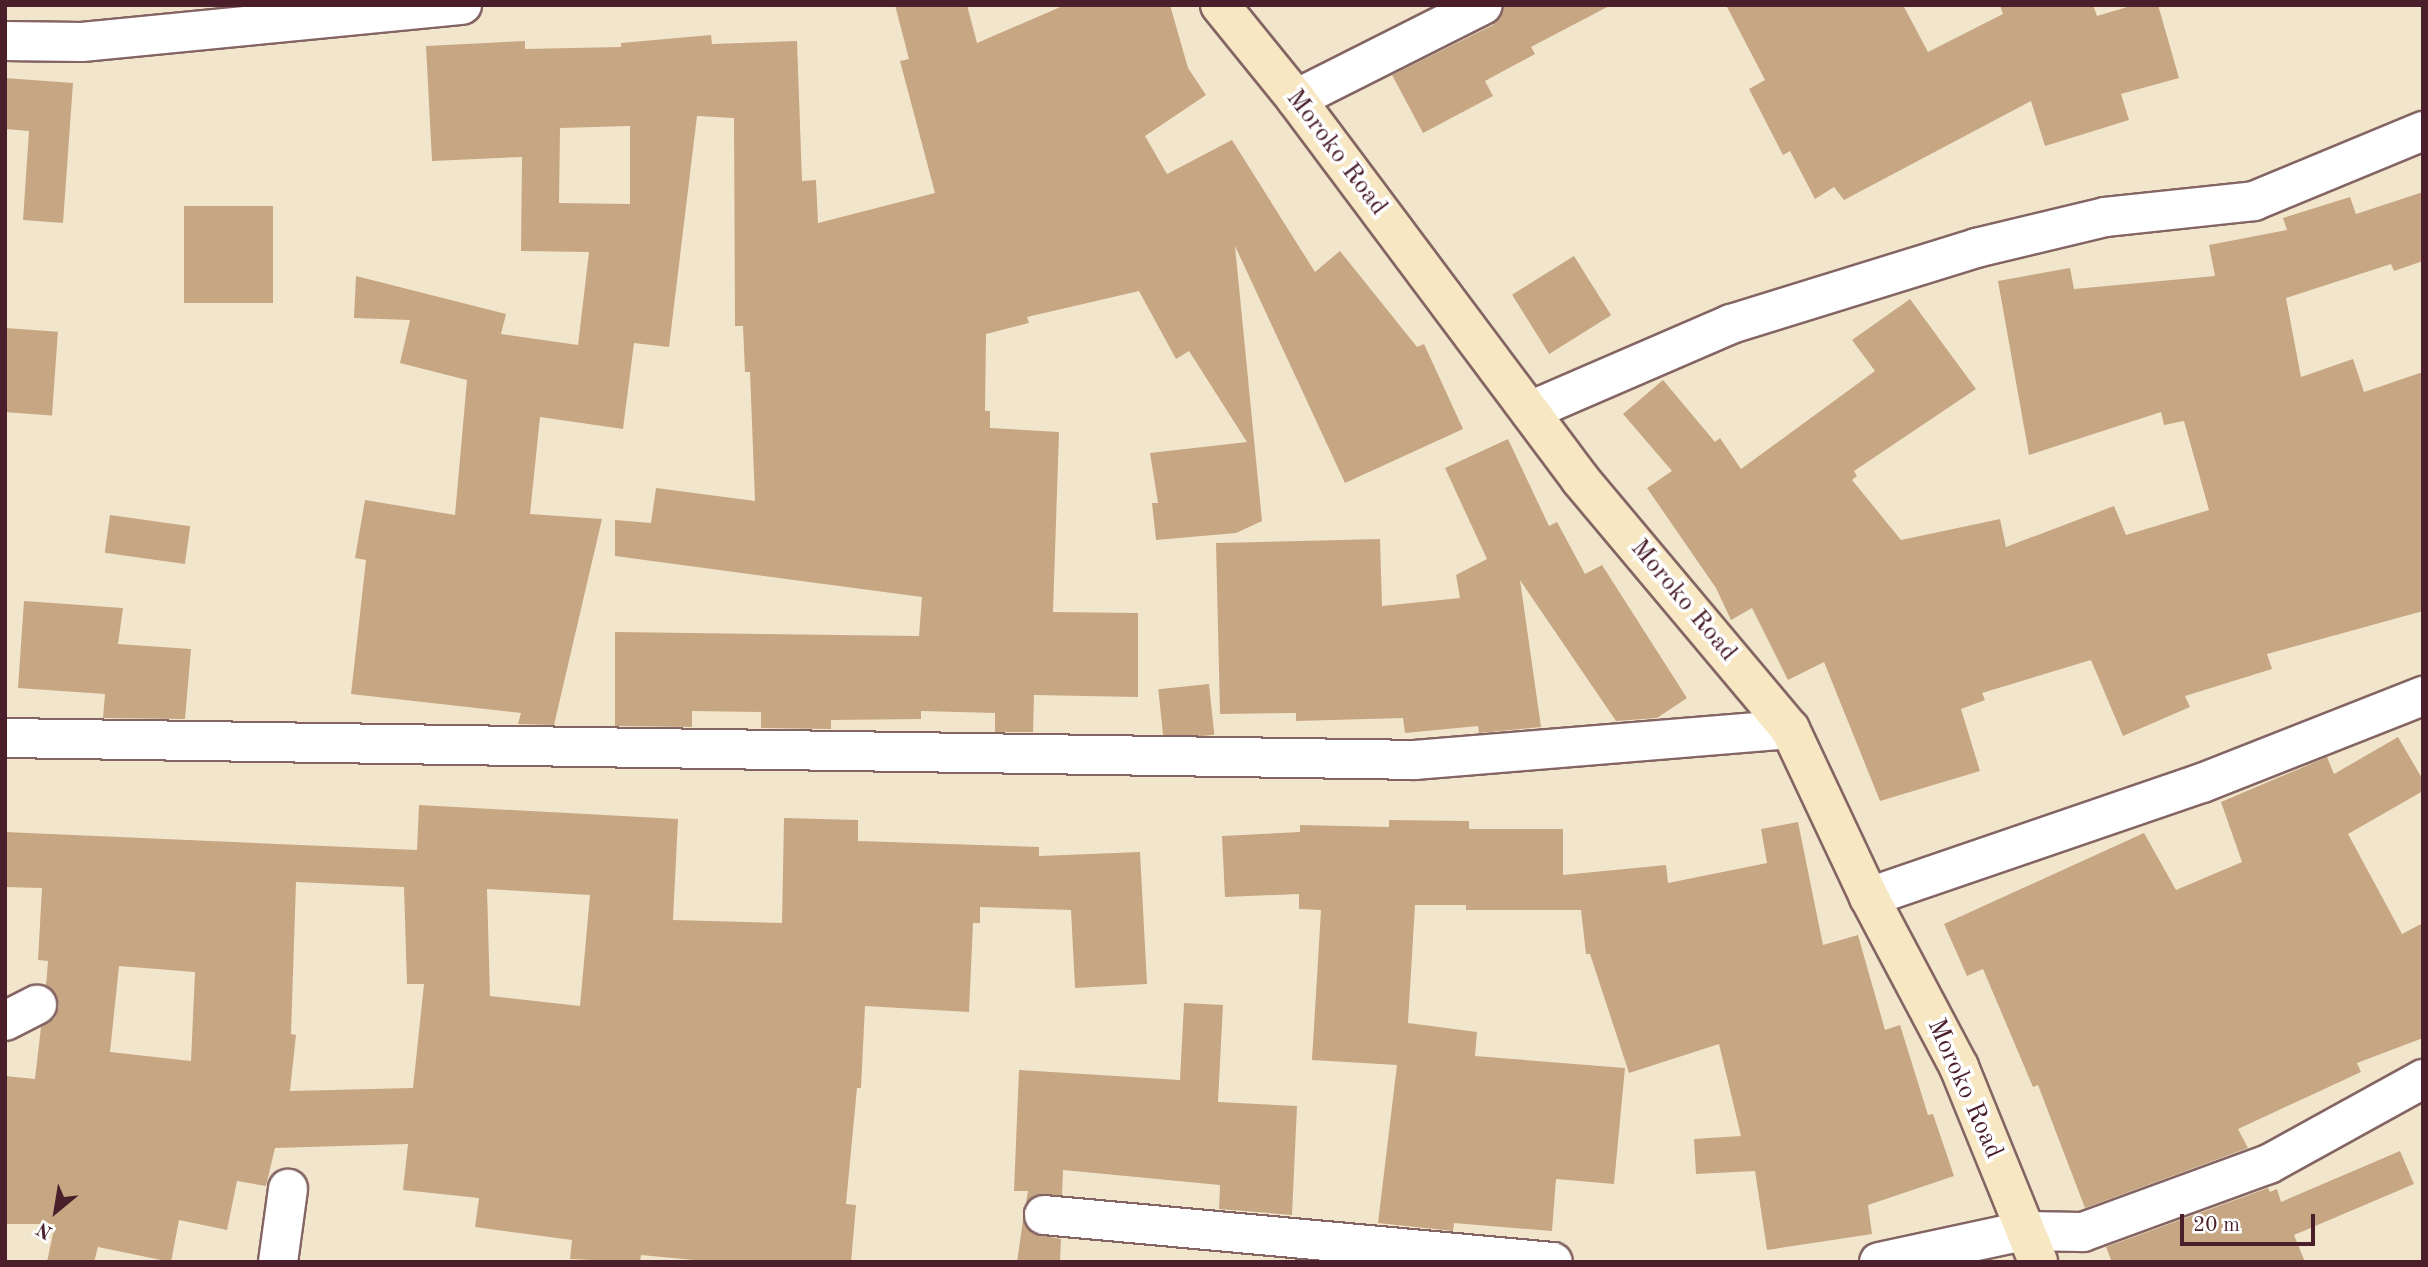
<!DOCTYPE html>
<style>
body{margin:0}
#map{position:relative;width:2428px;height:1267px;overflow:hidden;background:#f1e6cc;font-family:"Old Standard TT",serif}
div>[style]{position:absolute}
.building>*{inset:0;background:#c7a684;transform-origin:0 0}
.roads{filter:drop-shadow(2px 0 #846563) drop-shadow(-2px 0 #846563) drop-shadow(0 2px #846563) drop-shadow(0 -2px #846563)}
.street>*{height:38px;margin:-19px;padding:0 19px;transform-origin:19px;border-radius:19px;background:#fff}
.secondary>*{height:38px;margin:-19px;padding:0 19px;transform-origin:19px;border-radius:19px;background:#f7e8c3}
span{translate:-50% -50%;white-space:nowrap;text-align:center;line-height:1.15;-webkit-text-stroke:7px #fff;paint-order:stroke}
.street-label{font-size:26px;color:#4a1f2b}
.frame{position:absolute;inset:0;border:7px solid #4a1f2b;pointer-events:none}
.north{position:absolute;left:21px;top:1176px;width:70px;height:70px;-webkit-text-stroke:5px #fff;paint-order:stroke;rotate:210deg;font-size:19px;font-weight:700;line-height:28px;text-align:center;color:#4a1f2b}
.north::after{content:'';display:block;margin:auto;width:24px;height:32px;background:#4a1f2b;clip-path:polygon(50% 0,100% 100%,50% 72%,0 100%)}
.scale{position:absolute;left:2180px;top:1214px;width:135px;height:32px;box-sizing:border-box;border:4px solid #4a1f2b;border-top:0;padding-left:9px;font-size:21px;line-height:24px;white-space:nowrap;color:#4a1f2b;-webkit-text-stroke:5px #fff;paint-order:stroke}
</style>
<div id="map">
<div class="building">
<div style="clip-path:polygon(evenodd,895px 5px,967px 5px,977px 43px,1065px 5px,1170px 5px,1188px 68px,1206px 95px,1145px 136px,1167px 174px,1232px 140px,1315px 272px,1340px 251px,1417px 347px,1424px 344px,1463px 429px,1345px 483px,1235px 246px,1262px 521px,1236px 533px,1156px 540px,1152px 503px,1158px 503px,1150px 453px,1247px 442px,1189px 351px,1176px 359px,1139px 291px,1027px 317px,1029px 323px,986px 334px,985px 411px,990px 411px,990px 428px,1059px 432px,1053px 612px,1138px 613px,1138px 697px,1034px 695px,1033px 732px,995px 732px,995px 713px,921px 711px,921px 719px,831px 720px,831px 729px,761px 728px,761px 712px,692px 711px,692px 727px,615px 726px,615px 632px,919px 636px,922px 597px,615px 556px,615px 520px,651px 523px,656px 488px,755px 501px,750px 372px,745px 372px,743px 326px,735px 326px,734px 118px,697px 116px,669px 347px,634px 343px,623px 429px,540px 417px,530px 514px,602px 519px,554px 725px,518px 724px,521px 713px,351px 694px,366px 560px,355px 558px,365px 500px,455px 515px,467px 380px,400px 363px,410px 320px,354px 318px,356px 276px,506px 314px,501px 334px,578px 345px,589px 252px,521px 251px,522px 157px,432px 161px,426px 46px,525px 41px,525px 49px,621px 47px,621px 43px,711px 35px,712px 44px,797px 41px,802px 181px,816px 180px,818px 223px,935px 193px,900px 61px,909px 59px,895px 5px,630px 126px,630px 204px,559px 203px,560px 128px,630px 126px)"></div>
<div style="clip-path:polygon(1505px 5px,1611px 5px,1531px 47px,1535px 54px,1485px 81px,1493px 96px,1423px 133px,1392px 75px,1493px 25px)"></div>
<div style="clip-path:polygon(1726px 5px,1903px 5px,1928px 52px,2003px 14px,2000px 5px,2093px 5px,2097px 16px,2134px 5px,2158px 5px,2179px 78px,2121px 94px,2129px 120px,2045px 146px,2031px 101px,1844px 200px,1834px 187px,1815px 199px,1790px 151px,1783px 155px,1749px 89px,1765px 80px)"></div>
<div style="clip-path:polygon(5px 78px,73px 83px,63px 223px,23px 220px,29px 131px,5px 129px)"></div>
<div style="clip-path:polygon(2423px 192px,2423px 261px,2394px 271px,2391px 264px,2286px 298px,2301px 377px,2353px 359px,2364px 392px,2423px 372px,2423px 611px,2267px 654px,2272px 669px,2185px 696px,2190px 707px,2123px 736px,2091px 660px,1982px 693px,1985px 700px,1961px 709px,1980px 771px,1880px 801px,1824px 662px,1788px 680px,1752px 608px,1731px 620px,1716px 588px,1647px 488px,1672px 471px,1623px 414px,1663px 380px,1715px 442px,1720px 438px,1741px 469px,1875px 371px,1852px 340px,1910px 299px,1976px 389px,1854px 471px,1857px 476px,1852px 480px,1901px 540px,2000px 519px,2006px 547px,2114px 506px,2126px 535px,2209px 510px,2184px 421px,2164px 425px,2161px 412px,2029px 455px,1998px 281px,2070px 268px,2074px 289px,2215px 276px,2209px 245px,2287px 230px,2283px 218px,2350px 197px,2356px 214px)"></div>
<div style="left:184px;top:206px;width:89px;height:97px"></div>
<div style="left:1574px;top:256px;width:70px;height:73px;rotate:58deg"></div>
<div style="left:5px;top:328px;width:53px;height:84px;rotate:4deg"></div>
<div style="clip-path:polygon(1508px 439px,1549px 526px,1557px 522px,1585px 574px,1602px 565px,1687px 698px,1657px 718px,1616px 721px,1520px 580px,1541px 727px,1479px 733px,1478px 726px,1405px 733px,1403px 718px,1296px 721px,1296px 713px,1220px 714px,1216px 543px,1380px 539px,1382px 606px,1460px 598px,1456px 575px,1487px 559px,1445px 468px)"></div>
<div style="left:110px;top:515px;width:81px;height:38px;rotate:8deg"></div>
<div style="clip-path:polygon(24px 601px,123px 608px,118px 644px,191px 649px,185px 719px,103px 718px,105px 694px,18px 688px)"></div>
<div style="left:1209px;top:684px;width:51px;height:51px;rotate:84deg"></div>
<div style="clip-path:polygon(2398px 737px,2423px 780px,2423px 791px,2348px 834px,2402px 934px,2423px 923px,2423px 1038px,2357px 1063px,2361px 1072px,2238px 1129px,2248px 1148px,2085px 1208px,2038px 1085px,2033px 1087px,1983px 969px,1967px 976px,1944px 924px,2144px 833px,2176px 890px,2242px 862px,2221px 802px,2327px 757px,2334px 774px)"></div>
<div style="clip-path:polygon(evenodd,419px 805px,678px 819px,673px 920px,782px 923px,784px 818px,858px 820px,858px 841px,1039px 847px,1039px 856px,1140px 852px,1147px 984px,1075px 988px,1071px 910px,980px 907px,980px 923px,973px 923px,969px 1012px,865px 1006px,861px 1088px,857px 1088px,846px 1204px,856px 1205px,851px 1262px,715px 1262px,641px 1255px,640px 1262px,570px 1259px,572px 1240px,475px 1227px,479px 1198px,403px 1190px,408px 1144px,275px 1148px,266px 1186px,237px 1181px,227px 1230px,179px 1220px,171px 1262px,98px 1247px,94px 1262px,47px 1262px,55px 1224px,5px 1224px,5px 1076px,35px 1079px,41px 1027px,55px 1018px,59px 1006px,56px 995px,46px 986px,48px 961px,38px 960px,42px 888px,5px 887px,5px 832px,417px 850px,419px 805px,296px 882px,404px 887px,407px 984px,424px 984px,413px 1088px,290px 1091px,296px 1035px,291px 1034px,296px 882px,419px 805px,487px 889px,590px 895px,580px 1006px,490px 996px,487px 889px,419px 805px,119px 966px,195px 972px,191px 1061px,110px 1052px,119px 966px)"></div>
<div style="clip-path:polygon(1389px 820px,1469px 821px,1469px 829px,1563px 829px,1563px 875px,1666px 865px,1668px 883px,1767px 863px,1761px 829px,1798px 822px,1823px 945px,1858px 935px,1885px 1030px,1900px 1025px,1928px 1115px,1933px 1114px,1954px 1176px,1868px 1205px,1872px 1234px,1767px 1250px,1755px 1171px,1696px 1174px,1694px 1139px,1741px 1136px,1719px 1044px,1629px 1073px,1590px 954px,1586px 954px,1581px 910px,1466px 910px,1466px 905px,1415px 905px,1408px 1023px,1477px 1032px,1475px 1056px,1625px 1068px,1614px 1184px,1556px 1179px,1552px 1231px,1454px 1223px,1453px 1231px,1378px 1223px,1397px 1065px,1312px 1060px,1321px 910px,1299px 909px,1299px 894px,1225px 897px,1222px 836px,1300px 832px,1300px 825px,1389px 827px)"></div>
<div style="clip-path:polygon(1184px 1003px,1223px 1005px,1218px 1102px,1297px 1106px,1292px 1215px,1219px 1209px,1220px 1185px,1063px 1170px,1062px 1195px,1036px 1195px,1026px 1203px,1028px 1191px,1014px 1191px,1019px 1070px,1180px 1080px)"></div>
<div style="clip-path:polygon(2400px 1151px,2414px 1184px,2294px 1235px,2305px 1262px,2112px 1262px,2106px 1247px,2268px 1188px,2270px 1192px,2277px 1189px,2281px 1202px)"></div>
<div style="clip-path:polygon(1023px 1220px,1032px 1233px,1061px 1239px,1060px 1262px,1017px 1262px)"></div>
</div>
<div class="roads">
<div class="street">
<div style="left:5px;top:41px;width:77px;rotate:0.7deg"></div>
<div style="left:82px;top:42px;width:382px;rotate:-5.6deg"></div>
<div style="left:1296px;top:99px;width:209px;rotate:-26.7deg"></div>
<div style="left:1530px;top:411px;width:219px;rotate:-23.4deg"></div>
<div style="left:1731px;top:324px;width:257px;rotate:-17.2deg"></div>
<div style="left:1976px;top:248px;width:133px;rotate:-13.5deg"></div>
<div style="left:2105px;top:217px;width:150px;rotate:-6.1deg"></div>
<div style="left:2254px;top:201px;width:183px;rotate:-22.5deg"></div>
<div style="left:5px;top:738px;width:1410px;rotate:0.89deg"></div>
<div style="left:1415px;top:760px;width:376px;rotate:-4.7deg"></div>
<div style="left:1869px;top:897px;width:352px;rotate:-18.9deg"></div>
<div style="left:2202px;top:783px;width:238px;rotate:-21.5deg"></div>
<div style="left:5px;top:1021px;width:36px;rotate:-27deg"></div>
<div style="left:1044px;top:1215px;width:511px;rotate:5.28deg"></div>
<div style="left:278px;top:1262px;width:74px;rotate:-82.2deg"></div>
<div style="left:1879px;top:1262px;width:147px;rotate:-12.1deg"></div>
<div style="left:2023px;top:1231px;width:60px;rotate:1deg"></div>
<div style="left:2083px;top:1232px;width:198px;rotate:-20.1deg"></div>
<div style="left:2269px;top:1164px;width:176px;rotate:-28.9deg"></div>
</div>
<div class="secondary">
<div style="left:1220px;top:5px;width:121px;rotate:51deg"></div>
<div style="left:1296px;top:99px;width:474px;rotate:53.2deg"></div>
<div style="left:1580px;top:479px;width:326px;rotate:50deg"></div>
<div style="left:1790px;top:729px;width:186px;rotate:64.8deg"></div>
<div style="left:1869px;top:897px;width:192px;rotate:62.1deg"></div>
<div style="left:1959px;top:1067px;width:210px;rotate:67.9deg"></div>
</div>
</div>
<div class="street-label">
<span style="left:1336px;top:153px;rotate:53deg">Moroko Road</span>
<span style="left:1683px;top:601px;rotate:50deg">Moroko Road</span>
<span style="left:1964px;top:1089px;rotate:66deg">Moroko Road</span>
</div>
<div class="frame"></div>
<div class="north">N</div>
<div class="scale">20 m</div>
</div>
